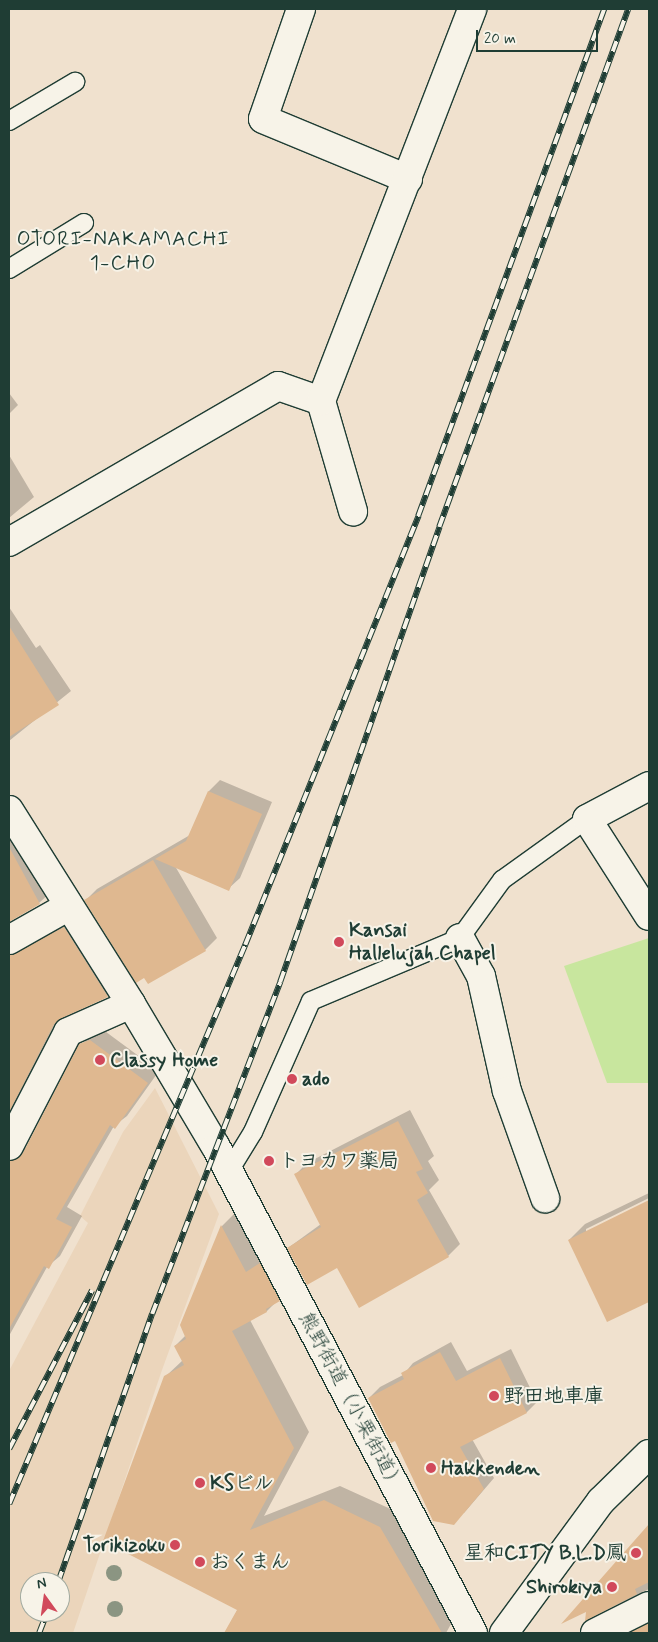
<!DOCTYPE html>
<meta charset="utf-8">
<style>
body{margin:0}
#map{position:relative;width:658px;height:1642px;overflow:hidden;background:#f0e1ce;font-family:Mynerve,"Klee One",sans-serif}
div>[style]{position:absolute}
.built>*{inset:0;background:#ebd5bb}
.green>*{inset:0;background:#c8e69e}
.shadow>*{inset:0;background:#0003}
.building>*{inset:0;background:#dfb890}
.roads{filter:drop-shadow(1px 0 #1f3d34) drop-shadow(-1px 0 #1f3d34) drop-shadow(0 1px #1f3d34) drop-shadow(0 -1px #1f3d34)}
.service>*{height:18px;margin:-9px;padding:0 9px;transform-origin:9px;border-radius:9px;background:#f7f3e8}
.minor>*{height:28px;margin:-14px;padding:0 14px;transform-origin:14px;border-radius:14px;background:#f7f3e8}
.secondary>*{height:28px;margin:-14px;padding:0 14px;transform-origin:14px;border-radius:14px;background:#f7f3e8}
.rail>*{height:5.5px;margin-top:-2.75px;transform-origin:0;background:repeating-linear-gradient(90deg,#f7f3e8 0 11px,#1f3d34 0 22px);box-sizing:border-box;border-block:1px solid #1f3d34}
.trees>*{width:16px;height:16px;margin:-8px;border-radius:50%;background:#8b9582}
.dots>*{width:14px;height:14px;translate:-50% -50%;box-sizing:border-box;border:2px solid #f7f3e8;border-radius:50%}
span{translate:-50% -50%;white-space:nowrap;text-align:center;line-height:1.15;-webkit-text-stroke:4px #f7f3e8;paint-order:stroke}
.poi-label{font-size:20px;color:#1f3d34;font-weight:700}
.left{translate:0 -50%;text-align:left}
.right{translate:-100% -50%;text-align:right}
.street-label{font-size:20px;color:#1f3d34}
.neighbourhood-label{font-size:21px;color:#1f3d34;letter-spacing:1px}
.frame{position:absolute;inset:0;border:10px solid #1f3d34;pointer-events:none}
.north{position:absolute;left:20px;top:1572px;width:50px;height:50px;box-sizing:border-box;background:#f7f3e8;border:1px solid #a1aaa0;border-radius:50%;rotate:346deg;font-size:14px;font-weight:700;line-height:20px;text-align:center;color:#1f3d34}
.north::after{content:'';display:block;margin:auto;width:18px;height:22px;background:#d1495b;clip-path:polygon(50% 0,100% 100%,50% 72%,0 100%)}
.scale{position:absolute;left:476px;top:30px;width:122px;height:22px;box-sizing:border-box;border:2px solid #1f3d34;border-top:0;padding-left:6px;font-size:15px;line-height:18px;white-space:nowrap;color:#1f3d34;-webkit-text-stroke:4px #f7f3e8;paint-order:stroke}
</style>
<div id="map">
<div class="built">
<div style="clip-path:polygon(evenodd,155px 1088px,219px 1214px,162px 1370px,73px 1633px,9px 1633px,9px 1371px,88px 1223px,80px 1216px,123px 1132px,155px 1088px,30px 1582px,60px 1582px,60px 1612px,30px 1612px,30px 1582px)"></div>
</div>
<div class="green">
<div style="clip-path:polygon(649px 938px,649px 1083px,607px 1083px,564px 966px)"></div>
</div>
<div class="shadow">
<div style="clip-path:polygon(9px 393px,18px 405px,9px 414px)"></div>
<div style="clip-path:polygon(9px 455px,34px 497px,9px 518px)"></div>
<div style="clip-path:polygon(9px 607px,36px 648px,40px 645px,71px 691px,9px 741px)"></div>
<div style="clip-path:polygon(220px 780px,272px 802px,240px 878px,228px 889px,175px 866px,217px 938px,205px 950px,86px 900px,97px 889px,190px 835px,209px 791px)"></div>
<div style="clip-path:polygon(9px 823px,51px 892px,39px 903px,9px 921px)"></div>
<div style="clip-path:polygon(76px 916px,119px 985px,107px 996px,63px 1016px,9px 1121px,9px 938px)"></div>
<div style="clip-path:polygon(102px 1029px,159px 1071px,127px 1116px,114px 1126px,67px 1207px,82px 1216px,60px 1256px,47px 1267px,9px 1336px,9px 1230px,12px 1224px,9px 1222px,9px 1144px,21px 1151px,27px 1147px,80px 1045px)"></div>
<div style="clip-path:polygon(410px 1110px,434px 1156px,428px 1161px,439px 1180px,429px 1190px,460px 1244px,448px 1256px,337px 1266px,288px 1248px,321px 1224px,296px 1174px,307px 1163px)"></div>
<div style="clip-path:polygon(649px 1193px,649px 1198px,586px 1229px,586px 1232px,649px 1201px,649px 1300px,608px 1320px,569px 1240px,585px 1224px)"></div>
<div style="clip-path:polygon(237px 1211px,294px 1284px,267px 1311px,250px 1320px,309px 1432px,264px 1516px,340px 1486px,395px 1511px,456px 1615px,446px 1633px,226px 1631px,238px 1609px,165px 1377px,183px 1360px,175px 1346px,186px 1335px,181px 1325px,222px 1226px)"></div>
<div style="clip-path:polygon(451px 1342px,467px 1371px,511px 1349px,537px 1402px,527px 1412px,472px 1439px,494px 1478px,464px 1513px,396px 1439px,369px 1398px,380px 1387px,403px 1375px,413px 1363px)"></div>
<div style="clip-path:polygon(649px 1526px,649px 1589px,587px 1619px,587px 1596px)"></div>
<div style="clip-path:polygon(649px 1617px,649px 1633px,619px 1633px)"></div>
</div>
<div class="building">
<div style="clip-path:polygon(9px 626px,59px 705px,9px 737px)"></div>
<div style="clip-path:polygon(208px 791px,262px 814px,229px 891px,155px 859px,186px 841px)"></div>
<div style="clip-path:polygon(9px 847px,40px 904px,9px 922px)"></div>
<div style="clip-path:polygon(153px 860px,206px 951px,148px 984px,144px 978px,136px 983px,84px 900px)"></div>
<div style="clip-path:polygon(64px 927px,108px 997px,62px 1018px,54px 1024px,9px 1112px,9px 956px)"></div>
<div style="clip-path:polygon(90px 1040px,148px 1083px,115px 1129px,110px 1125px,56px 1219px,72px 1227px,49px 1269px,44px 1266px,9px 1329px,9px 1161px,23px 1153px,79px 1044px)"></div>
<div style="clip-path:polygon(398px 1121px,423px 1169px,416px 1172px,428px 1193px,417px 1200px,449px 1257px,359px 1308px,337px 1268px,307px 1285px,287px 1248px,321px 1227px,294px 1174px)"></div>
<div style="clip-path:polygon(649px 1200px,649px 1302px,607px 1322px,568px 1240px)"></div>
<div style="clip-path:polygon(221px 1225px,246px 1272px,260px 1263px,280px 1301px,266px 1309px,267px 1312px,232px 1331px,294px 1448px,250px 1530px,324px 1500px,380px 1527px,442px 1633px,224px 1633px,237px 1610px,103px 1541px,164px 1376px,184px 1365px,174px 1346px,186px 1339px,180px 1325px)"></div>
<div style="clip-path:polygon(440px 1352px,456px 1381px,500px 1358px,527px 1413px,460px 1447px,484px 1489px,454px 1525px,433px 1521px,395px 1441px,391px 1443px,368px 1398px,404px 1379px,401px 1373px)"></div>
<div style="clip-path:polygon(649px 1524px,649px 1582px,635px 1589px,637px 1594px,585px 1621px,586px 1612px,561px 1624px)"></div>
<div style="clip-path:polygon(649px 1623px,649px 1633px,629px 1633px)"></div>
</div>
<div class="roads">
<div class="service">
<div style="left:9px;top:121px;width:77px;rotate:-30.6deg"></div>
<div style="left:9px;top:269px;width:88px;rotate:-31.5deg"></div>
<div style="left:229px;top:1171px;width:46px;rotate:-58.4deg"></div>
<div style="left:253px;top:1132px;width:143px;rotate:-66.1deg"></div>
<div style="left:311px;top:1001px;width:162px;rotate:-22.9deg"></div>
<div style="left:460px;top:938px;width:72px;rotate:-54.1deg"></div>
<div style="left:502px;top:880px;width:105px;rotate:-35.7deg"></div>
</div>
<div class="minor">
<div style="left:301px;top:9px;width:116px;rotate:109.1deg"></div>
<div style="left:263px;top:119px;width:157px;rotate:22.5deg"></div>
<div style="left:321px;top:401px;width:115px;rotate:73.8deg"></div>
<div style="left:9px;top:542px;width:311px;rotate:-30.1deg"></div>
<div style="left:278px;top:386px;width:46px;rotate:19.2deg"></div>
<div style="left:321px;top:401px;width:420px;rotate:-68.9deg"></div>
<div style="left:649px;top:786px;width:70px;rotate:152deg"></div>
<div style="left:587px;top:819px;width:115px;rotate:57.4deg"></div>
<div style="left:9px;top:810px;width:229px;rotate:57.8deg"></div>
<div style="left:131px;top:1004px;width:166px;rotate:59.3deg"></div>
<div style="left:216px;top:1147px;width:550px;rotate:62.13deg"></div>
<div style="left:460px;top:938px;width:43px;rotate:61.1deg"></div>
<div style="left:481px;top:976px;width:118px;rotate:77.3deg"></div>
<div style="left:507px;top:1091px;width:114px;rotate:70.4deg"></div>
<div style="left:9px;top:940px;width:69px;rotate:-29.5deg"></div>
<div style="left:9px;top:1146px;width:128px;rotate:-62.6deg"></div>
<div style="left:68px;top:1032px;width:69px;rotate:-24deg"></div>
<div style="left:595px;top:1633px;width:60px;rotate:-26.6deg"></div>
</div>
<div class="secondary">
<div style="left:504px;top:1633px;width:164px;rotate:-53.7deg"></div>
<div style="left:601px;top:1501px;width:67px;rotate:-44.4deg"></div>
</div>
</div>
<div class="rail">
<div style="left:9px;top:1449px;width:179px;rotate:-62.4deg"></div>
<div style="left:9px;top:1504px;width:607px;rotate:-67.11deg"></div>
<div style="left:245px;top:945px;width:463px;rotate:-68deg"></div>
<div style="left:418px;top:516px;width:540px;rotate:-69.85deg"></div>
<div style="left:58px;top:1582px;width:284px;rotate:-70.7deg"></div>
<div style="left:152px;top:1314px;width:356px;rotate:-68.9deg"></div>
<div style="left:280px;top:982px;width:482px;rotate:-70.7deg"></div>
<div style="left:439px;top:527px;width:551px;rotate:-69.95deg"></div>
<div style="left:39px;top:1633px;width:22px;rotate:-69deg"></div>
</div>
<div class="trees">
<div style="left:114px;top:1573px"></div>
<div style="left:115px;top:1609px"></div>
</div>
<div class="dots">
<div style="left:339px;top:942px;background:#d1495b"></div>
<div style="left:100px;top:1060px;background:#d1495b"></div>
<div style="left:292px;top:1079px;background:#d1495b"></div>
<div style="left:269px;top:1161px;background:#d1495b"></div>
<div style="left:494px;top:1396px;background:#d1495b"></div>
<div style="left:431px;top:1468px;background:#d1495b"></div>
<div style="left:200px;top:1483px;background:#d1495b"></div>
<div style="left:175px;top:1545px;background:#d1495b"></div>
<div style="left:636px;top:1553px;background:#d1495b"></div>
<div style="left:200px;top:1562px;background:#d1495b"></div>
<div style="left:612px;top:1587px;background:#d1495b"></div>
</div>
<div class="poi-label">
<span class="left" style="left:349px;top:942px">Kansai<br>Hallelujah Chapel</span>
<span class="left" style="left:110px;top:1060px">Classy Home</span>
<span class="left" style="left:302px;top:1079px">ado</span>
<span class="left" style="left:279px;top:1161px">トヨカワ薬局</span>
<span class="left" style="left:504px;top:1396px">野田地車庫</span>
<span class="left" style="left:441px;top:1468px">Hakkenden</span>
<span class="left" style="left:210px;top:1483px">KSビル</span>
<span class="right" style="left:165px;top:1545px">Torikizoku</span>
<span class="right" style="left:626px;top:1553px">星和CITY B.L.D鳳</span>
<span class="left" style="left:210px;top:1562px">おくまん</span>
<span class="right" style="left:602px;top:1587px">Shirokiya</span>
</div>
<div class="street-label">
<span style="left:351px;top:1402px;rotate:62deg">熊野街道（小栗街道）</span>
</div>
<div class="neighbourhood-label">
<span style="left:123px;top:251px">OTORI-NAKAMACHI<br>1-CHO</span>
</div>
<div class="frame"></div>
<div class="north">N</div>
<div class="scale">20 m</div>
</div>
